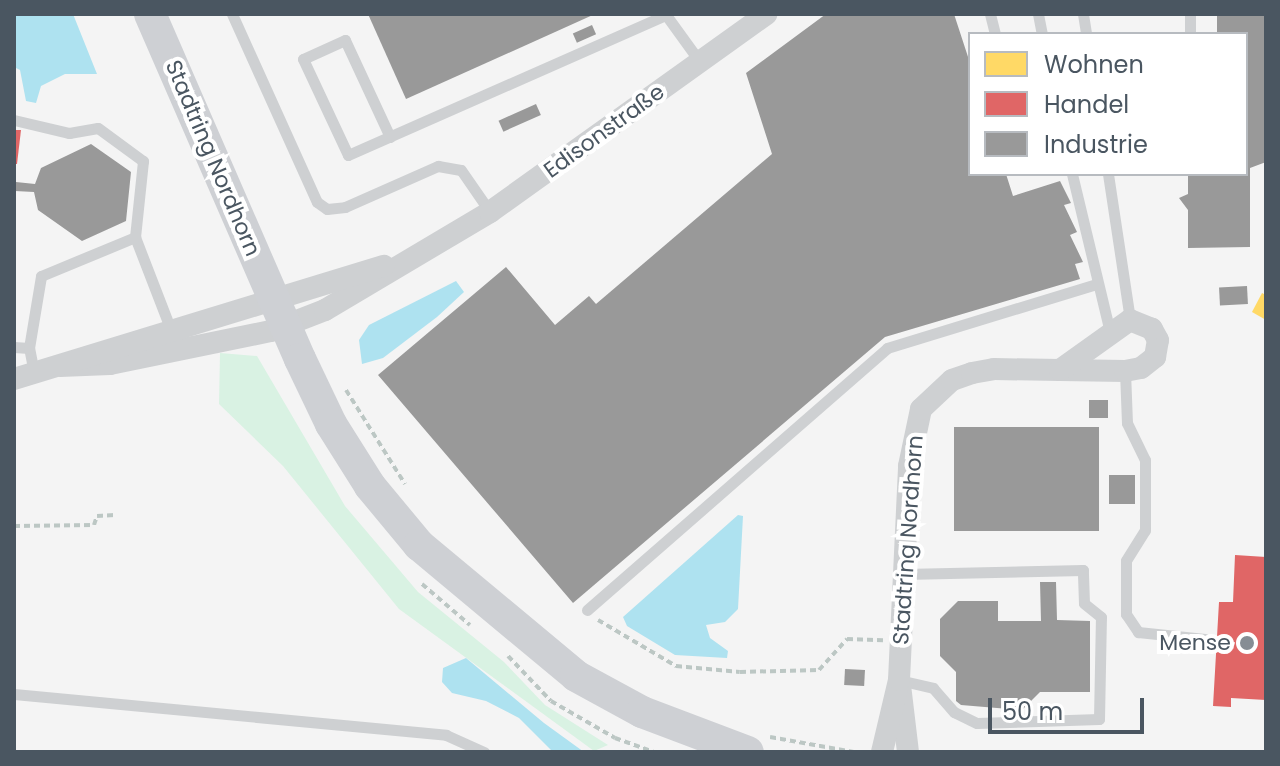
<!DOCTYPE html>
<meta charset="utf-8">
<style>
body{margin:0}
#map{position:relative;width:1280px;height:766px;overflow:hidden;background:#f4f4f4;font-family:Poppins,sans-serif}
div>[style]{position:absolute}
.green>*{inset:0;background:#d9f2e3}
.water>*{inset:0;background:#aee2f0}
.homes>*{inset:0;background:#ffd966}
.shops>*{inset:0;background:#e06666}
.industry>*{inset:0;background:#999;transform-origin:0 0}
.path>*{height:4px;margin-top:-2px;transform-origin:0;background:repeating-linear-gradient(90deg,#bcc7c4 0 6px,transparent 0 10px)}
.service>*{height:11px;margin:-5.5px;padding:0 5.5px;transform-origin:5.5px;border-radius:5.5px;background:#ced0d2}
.minor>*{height:22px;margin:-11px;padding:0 11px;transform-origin:11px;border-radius:11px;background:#ced0d2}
.secondary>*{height:32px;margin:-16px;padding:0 16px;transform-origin:16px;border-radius:16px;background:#ced0d4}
.dots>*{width:22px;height:22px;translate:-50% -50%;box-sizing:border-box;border:4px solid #fff;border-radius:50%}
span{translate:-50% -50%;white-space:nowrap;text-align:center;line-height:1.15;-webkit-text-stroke:8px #fff;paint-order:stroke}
.street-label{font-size:22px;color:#4a5661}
.poi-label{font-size:22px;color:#4a5661}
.right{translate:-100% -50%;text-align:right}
.frame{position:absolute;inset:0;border:16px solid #4a5661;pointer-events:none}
.legend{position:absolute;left:968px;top:32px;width:280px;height:144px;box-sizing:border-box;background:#fff;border:2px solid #b7bbc0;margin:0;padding:10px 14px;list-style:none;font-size:24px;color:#4a5661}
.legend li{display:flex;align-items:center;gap:16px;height:40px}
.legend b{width:40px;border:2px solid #b7bbc0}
.scale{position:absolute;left:988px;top:698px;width:156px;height:36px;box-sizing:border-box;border:4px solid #4a5661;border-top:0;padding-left:10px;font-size:24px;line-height:28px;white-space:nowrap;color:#4a5661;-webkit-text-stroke:6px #fff;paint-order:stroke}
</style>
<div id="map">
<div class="green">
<div style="clip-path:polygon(220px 353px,257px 356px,345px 506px,418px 592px,504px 662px,545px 705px,608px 745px,594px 751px,399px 609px,283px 466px,219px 404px)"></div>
</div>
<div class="water">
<div style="clip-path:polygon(21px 14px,73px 14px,97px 74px,65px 74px,41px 86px,36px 103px,26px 101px,20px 70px,14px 67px,14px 16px)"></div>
<div style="clip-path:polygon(456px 281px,464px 292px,437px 317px,383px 358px,362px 364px,359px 340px,369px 325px)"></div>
<div style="clip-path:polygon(738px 515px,743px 516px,738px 609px,725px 622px,706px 625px,710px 638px,728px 651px,727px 658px,675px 655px,627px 626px,623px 617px)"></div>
<div style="clip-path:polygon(466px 658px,544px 723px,584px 752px,553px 752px,519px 718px,486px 701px,452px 693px,442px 682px,443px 668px)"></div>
</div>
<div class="homes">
<div style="clip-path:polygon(1262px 293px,1266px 295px,1266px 320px,1252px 312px)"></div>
</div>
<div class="shops">
<div style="clip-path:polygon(14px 130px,21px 130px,17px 164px,14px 164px)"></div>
<div style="clip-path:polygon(1235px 555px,1266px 557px,1266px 700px,1231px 698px,1231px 707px,1213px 706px,1219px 602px,1233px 602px)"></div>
</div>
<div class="industry">
<div style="clip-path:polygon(368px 14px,595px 14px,406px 99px)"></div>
<div style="clip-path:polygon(826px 14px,954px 14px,970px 63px,970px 174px,1006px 174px,1013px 196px,1060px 181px,1071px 203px,1064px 205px,1077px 232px,1070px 235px,1083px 262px,1075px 264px,1080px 279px,885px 337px,573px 603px,378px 375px,506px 267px,555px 325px,589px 296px,596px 304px,772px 154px,746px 73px)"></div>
<div style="clip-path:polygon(1217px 14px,1266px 14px,1266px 162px,1250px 168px,1250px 247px,1188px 248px,1188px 210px,1179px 198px,1188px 194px,1188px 174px,1246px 174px,1246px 34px,1217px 34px)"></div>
<div style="left:592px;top:25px;width:10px;height:21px;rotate:66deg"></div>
<div style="left:536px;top:104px;width:12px;height:41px;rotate:66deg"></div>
<div style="clip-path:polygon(91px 144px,131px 172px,126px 221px,82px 241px,38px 210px,34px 192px,15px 191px,16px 182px,35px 184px,41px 168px)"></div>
<div style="left:1247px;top:286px;width:18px;height:28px;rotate:87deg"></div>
<div style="left:1089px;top:400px;width:19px;height:18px"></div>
<div style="left:1099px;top:427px;width:104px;height:145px;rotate:90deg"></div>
<div style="left:1109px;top:475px;width:26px;height:29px"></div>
<div style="clip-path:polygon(1040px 582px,1056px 582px,1057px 620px,1090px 621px,1090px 692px,1040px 692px,1022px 710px,961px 705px,956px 701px,956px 672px,940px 656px,940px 619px,958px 601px,998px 601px,998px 621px,1041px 621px)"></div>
<div style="left:845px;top:669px;width:20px;height:16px;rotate:3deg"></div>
</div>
<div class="path">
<div style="left:346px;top:390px;width:111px;rotate:57.9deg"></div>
<div style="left:14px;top:526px;width:80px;rotate:-0.7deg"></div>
<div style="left:94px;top:525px;width:9px;rotate:-72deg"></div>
<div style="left:97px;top:516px;width:18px;rotate:-3deg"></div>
<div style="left:422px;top:584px;width:63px;rotate:40.5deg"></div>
<div style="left:598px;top:620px;width:91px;rotate:30.5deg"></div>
<div style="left:676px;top:666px;width:64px;rotate:5.4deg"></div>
<div style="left:740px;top:672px;width:79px;rotate:-1.5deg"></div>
<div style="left:819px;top:670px;width:42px;rotate:-47.9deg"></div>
<div style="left:847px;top:639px;width:36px;rotate:2deg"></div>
<div style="left:508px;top:656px;width:62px;rotate:46.3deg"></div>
<div style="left:551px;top:701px;width:74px;rotate:30deg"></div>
<div style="left:615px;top:738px;width:41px;rotate:19.7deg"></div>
<div style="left:770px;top:737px;width:85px;rotate:10.1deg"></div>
</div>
<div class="service">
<div style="left:232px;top:14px;width:206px;rotate:65.7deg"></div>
<div style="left:317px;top:202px;width:12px;rotate:35deg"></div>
<div style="left:327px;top:209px;width:18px;rotate:-6deg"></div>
<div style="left:345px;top:207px;width:102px;rotate:-23.8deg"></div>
<div style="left:438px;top:166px;width:23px;rotate:10deg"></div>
<div style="left:461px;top:170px;width:51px;rotate:55.4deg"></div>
<div style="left:990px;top:14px;width:21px;rotate:76deg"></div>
<div style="left:1038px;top:14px;width:20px;rotate:79deg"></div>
<div style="left:1083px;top:14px;width:20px;rotate:81deg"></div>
<div style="left:1190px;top:14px;width:20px;rotate:90deg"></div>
<div style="left:14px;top:120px;width:57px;rotate:13.3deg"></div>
<div style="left:69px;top:133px;width:29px;rotate:-10deg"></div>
<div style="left:98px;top:128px;width:56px;rotate:36.3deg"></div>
<div style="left:143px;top:161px;width:76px;rotate:96deg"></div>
<div style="left:135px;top:237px;width:103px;rotate:68.9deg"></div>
<div style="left:390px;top:137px;width:107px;rotate:-114.9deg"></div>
<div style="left:345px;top:40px;width:46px;rotate:155.7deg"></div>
<div style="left:303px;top:59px;width:106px;rotate:64.9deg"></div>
<div style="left:348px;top:155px;width:347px;rotate:-23.8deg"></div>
<div style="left:666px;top:15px;width:58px;rotate:54.1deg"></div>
<div style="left:1072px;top:174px;width:163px;rotate:76.5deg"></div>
<div style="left:1108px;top:174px;width:148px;rotate:81.4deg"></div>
<div style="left:14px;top:347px;width:15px;rotate:4deg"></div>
<div style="left:1125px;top:371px;width:52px;rotate:87.8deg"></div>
<div style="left:1127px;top:423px;width:41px;rotate:64.1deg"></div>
<div style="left:1145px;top:460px;width:70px;rotate:90deg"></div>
<div style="left:1145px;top:530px;width:36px;rotate:122deg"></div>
<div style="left:1126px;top:561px;width:53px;rotate:90deg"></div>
<div style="left:1126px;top:614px;width:22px;rotate:56deg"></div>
<div style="left:1138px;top:632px;width:67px;rotate:6deg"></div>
<div style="left:34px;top:373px;width:25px;rotate:-101deg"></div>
<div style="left:29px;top:348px;width:73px;rotate:-80.5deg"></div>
<div style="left:41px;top:276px;width:102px;rotate:-22.5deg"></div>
<div style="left:587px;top:610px;width:398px;rotate:-41.1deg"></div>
<div style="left:887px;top:348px;width:219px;rotate:-17deg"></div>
<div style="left:899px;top:680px;width:35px;rotate:13deg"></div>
<div style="left:933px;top:688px;width:32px;rotate:49deg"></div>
<div style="left:954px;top:712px;width:25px;rotate:26deg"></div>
<div style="left:977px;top:723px;width:122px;rotate:-1.9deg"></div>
<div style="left:1099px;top:719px;width:102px;rotate:-88.9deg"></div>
<div style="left:1101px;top:617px;width:22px;rotate:-141deg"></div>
<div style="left:1084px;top:603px;width:33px;rotate:-92deg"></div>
<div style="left:1083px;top:570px;width:179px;rotate:178.7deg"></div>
<div style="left:14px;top:694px;width:434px;rotate:5.4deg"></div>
<div style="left:446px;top:735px;width:42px;rotate:24.1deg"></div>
</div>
<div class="minor">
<div style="left:60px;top:366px;width:50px;rotate:-2.3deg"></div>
<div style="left:110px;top:364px;width:164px;rotate:-11.6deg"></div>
<div style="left:271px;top:331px;width:58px;rotate:-21.3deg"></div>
<div style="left:325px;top:310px;width:192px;rotate:-30.7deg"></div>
<div style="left:490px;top:212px;width:340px;rotate:-35.6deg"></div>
<div style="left:14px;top:379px;width:387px;rotate:-17deg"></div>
<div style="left:900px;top:685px;width:67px;rotate:83.2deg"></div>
<div style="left:882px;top:752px;width:74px;rotate:-76.7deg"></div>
<div style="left:899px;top:680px;width:214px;rotate:-87.3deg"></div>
<div style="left:909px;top:466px;width:58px;rotate:-78.1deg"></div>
<div style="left:921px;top:409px;width:42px;rotate:-43.1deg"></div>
<div style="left:952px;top:380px;width:21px;rotate:-19deg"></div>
<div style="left:972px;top:373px;width:22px;rotate:-10deg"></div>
<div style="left:994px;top:369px;width:66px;rotate:0.9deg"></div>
<div style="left:1060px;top:370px;width:65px;rotate:0.9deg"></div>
<div style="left:1125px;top:371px;width:16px;rotate:-11deg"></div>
<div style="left:1141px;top:368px;width:18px;rotate:-38deg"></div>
<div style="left:1155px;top:357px;width:17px;rotate:-80deg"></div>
<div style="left:1158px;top:340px;width:13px;rotate:-119deg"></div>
<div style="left:1152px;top:329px;width:24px;rotate:-158deg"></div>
<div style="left:1130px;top:320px;width:86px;rotate:144.5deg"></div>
</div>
<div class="secondary">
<div style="left:150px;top:14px;width:376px;rotate:66.5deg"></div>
<div style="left:300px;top:359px;width:72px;rotate:64.5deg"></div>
<div style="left:331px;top:424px;width:73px;rotate:57.8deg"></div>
<div style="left:370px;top:486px;width:77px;rotate:50.3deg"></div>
<div style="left:419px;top:545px;width:204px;rotate:39.8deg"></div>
<div style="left:576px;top:676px;width:75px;rotate:28.6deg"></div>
<div style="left:642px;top:712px;width:113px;rotate:20.7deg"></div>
</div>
<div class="dots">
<div style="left:1247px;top:643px;background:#868d94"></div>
</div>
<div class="street-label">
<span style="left:604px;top:131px;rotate:-36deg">Edisonstraße</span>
<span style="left:213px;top:158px;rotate:67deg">Stadtring Nordhorn</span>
<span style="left:908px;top:540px;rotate:-86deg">Stadtring Nordhorn</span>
</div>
<div class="poi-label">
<span class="right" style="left:1231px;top:643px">Mense</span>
</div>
<div class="frame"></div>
<ul class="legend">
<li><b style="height:22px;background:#ffd966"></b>Wohnen</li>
<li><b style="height:22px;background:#e06666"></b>Handel</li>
<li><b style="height:22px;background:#999"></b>Industrie</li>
</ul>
<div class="scale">50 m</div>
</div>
